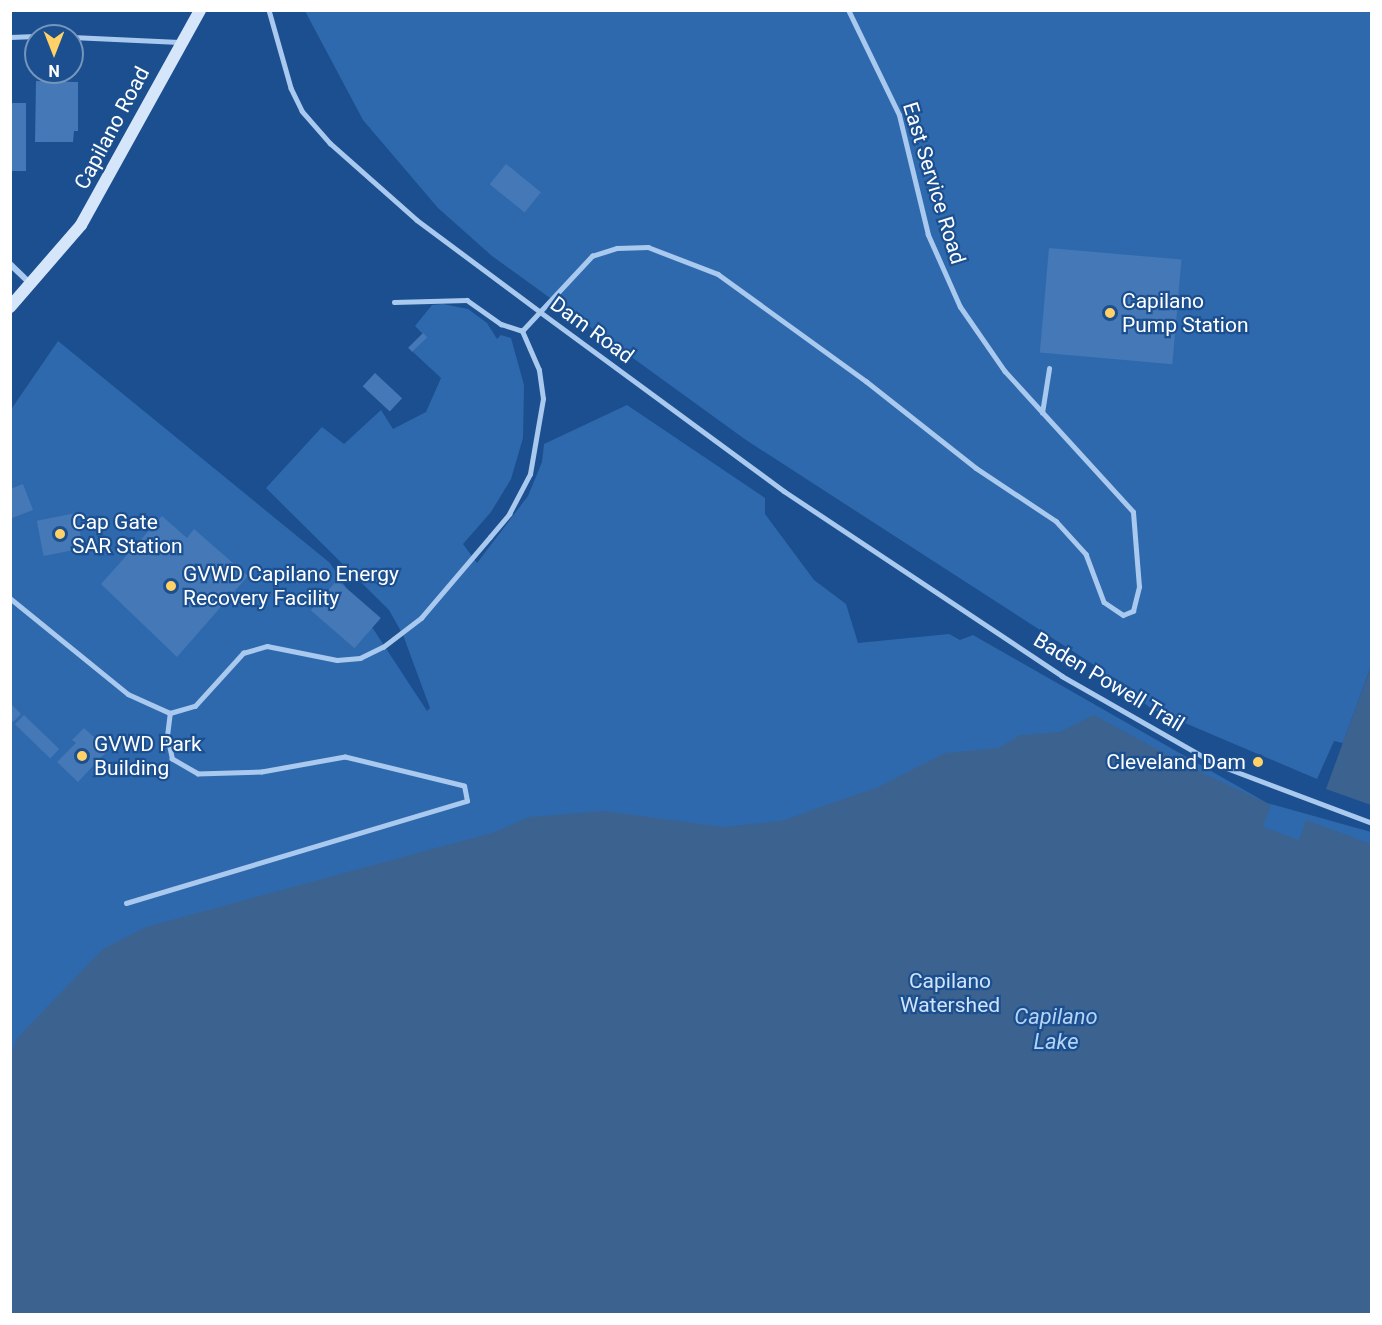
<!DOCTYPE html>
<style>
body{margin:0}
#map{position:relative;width:1382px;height:1325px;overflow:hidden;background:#1b4f8f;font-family:Roboto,sans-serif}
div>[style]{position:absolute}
.green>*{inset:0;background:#2e69ad}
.water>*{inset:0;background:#3c6290}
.building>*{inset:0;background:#4478b7;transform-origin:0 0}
.lane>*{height:4.5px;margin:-2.25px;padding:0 2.25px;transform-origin:2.25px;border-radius:2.25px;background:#a9c9ee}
.street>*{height:6px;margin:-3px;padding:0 3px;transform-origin:3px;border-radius:3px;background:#a9c9ee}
.secondary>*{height:12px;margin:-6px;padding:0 6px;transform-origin:6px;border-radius:6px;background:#d6e6fa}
.dots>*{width:16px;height:16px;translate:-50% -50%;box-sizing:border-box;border:3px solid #1b4f8f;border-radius:50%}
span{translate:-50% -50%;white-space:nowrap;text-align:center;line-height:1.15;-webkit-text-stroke:4.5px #1b4f8f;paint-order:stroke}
.street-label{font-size:21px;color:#fff}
.poi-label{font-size:21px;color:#fff}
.left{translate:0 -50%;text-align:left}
.right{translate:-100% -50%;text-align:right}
.park-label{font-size:21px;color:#cfe3fa}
.water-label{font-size:22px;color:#b5d3f5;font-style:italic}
.frame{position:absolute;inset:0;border:12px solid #fff;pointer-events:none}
.north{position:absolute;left:24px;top:24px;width:60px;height:60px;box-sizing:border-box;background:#1b4f8f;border:2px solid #7695bc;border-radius:50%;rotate:180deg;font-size:16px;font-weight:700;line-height:24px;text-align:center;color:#fff}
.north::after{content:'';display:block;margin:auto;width:21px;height:27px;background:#ffd166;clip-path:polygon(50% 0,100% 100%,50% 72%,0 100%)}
</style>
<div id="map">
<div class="green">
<div style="clip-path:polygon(305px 11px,1371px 11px,1371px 666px,1343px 743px,1334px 741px,1317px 779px,1152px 709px,1094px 665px,746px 440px,492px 256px,438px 208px,363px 120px)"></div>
<div style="clip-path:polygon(443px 304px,468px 309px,487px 323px,497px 339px,501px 335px,511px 338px,524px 385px,523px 438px,511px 479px,491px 512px,463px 544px,477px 563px,528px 496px,542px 462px,544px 444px,627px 405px,765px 498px,765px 514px,814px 580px,846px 604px,858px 643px,949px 634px,960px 640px,973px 635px,1267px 803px,1371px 832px,1371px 1314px,11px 1314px,10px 411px,58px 341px,330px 563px,427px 711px,430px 708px,403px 635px,389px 610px,266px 488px,322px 427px,344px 444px,381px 410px,393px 429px,426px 412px,441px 378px,413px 352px,426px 337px,415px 326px,432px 305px)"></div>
</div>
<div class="water">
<div style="clip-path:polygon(1371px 666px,1371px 805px,1326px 789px)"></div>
<div style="clip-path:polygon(1094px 715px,1188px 766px,1271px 805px,1263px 827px,1299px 840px,1306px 820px,1371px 844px,1371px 1314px,11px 1314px,11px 1056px,17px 1038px,103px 949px,146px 927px,495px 832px,529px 817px,604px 811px,724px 827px,781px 821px,878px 787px,945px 753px,998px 748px,1020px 735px,1060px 732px)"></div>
</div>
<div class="building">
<div style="clip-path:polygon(36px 81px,78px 82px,78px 131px,74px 131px,73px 142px,35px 142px)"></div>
<div style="left:10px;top:103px;width:16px;height:68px"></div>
<div style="left:506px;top:164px;width:45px;height:26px;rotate:39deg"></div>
<div style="left:1049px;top:248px;width:133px;height:105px;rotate:5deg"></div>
<div style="left:423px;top:333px;width:6px;height:21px;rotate:45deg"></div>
<div style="left:375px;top:373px;width:37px;height:18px;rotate:43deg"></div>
<div style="clip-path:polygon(23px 484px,33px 510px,12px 518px,10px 489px)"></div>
<div style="left:76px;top:513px;width:36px;height:40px;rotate:79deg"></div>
<div style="clip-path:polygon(162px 516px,187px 538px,194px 529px,248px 576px,177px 657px,101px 584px)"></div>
<div style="left:337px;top:580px;width:58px;height:40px;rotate:41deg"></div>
<div style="clip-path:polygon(10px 703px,21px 714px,13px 722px,10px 719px)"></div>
<div style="left:24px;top:715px;width:49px;height:13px;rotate:44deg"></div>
<div style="clip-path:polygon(84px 728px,108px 750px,78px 782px,57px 762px,76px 743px,72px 740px)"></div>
</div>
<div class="lane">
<div style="left:269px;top:10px;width:81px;rotate:74.2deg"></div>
<div style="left:291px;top:88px;width:25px;rotate:64deg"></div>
<div style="left:302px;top:111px;width:43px;rotate:48.8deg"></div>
<div style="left:330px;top:143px;width:116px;rotate:41.5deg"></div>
<div style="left:417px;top:220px;width:152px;rotate:36.7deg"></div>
<div style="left:539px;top:311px;width:304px;rotate:36.3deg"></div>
<div style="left:784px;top:491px;width:334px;rotate:33.6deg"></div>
<div style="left:1062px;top:676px;width:177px;rotate:29.7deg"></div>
<div style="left:1216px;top:764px;width:167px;rotate:20.7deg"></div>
<div style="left:10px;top:37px;width:26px;rotate:-2deg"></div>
<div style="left:72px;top:37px;width:107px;rotate:2.7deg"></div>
<div style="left:394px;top:302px;width:73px;rotate:-1.6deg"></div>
<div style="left:467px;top:300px;width:42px;rotate:35.2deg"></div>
<div style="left:501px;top:324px;width:22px;rotate:18deg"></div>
<div style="left:1042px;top:413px;width:45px;rotate:-81deg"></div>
<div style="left:10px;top:598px;width:152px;rotate:39.1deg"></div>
<div style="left:128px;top:694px;width:46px;rotate:24.3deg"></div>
<div style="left:170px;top:713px;width:26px;rotate:-16deg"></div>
<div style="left:195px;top:706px;width:72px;rotate:-47.8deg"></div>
<div style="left:243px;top:653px;width:25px;rotate:-16deg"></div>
<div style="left:267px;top:646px;width:71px;rotate:11.3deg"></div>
<div style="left:337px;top:660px;width:23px;rotate:-5deg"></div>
<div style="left:360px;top:658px;width:25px;rotate:-26deg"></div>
<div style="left:383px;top:647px;width:48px;rotate:-37.3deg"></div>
<div style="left:421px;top:618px;width:106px;rotate:-49.6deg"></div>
<div style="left:490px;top:537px;width:30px;rotate:-50deg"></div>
<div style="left:509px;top:514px;width:45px;rotate:-62.3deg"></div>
<div style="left:530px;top:474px;width:76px;rotate:-80.2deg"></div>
<div style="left:543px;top:399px;width:29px;rotate:-98deg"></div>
<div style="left:539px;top:370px;width:43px;rotate:-113.6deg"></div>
<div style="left:522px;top:331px;width:103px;rotate:-47deg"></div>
<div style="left:592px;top:256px;width:26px;rotate:-18deg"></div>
<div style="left:617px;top:248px;width:31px;rotate:-2deg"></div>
<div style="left:648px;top:247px;width:75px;rotate:21.1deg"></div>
<div style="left:718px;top:274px;width:183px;rotate:35.9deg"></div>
<div style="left:866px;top:381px;width:140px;rotate:38.3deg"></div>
<div style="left:976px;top:468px;width:96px;rotate:33.5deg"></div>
<div style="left:1056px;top:521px;width:45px;rotate:47.7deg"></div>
<div style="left:1086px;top:554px;width:51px;rotate:69.4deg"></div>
<div style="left:1104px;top:602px;width:23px;rotate:34deg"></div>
<div style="left:1123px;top:615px;width:11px;rotate:-22deg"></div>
<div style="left:1133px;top:611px;width:25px;rotate:-76deg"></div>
<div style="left:1139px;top:587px;width:75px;rotate:-94.6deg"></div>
<div style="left:1133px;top:512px;width:190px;rotate:-132.4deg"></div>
<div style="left:1005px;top:372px;width:79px;rotate:-124.7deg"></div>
<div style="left:960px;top:307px;width:79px;rotate:-114deg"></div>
<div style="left:928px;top:235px;width:123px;rotate:-103.6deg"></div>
<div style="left:899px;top:115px;width:117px;rotate:-115.9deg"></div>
<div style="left:126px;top:903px;width:356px;rotate:-16.7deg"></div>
<div style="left:467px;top:801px;width:15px;rotate:-101deg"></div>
<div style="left:464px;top:786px;width:122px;rotate:-166.3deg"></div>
<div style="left:345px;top:757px;width:84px;rotate:169.8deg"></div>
<div style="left:262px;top:772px;width:64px;rotate:178.2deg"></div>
<div style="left:198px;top:774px;width:30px;rotate:-150deg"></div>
<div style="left:172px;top:759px;width:24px;rotate:-102deg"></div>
<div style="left:167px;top:736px;width:23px;rotate:-83deg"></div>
</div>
<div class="street">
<div style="left:10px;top:264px;width:29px;rotate:44deg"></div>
</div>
<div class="secondary">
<div style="left:10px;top:307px;width:108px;rotate:-49.1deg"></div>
<div style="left:81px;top:225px;width:246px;rotate:-61deg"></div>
</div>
<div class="dots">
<div style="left:1110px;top:313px;background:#ffd166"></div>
<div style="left:60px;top:534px;background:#ffd166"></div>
<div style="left:171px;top:586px;background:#ffd166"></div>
<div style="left:82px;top:756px;background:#ffd166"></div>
<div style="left:1258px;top:762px;background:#ffd166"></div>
</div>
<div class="street-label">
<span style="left:112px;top:128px;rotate:-62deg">Capilano Road</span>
<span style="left:934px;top:183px;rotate:73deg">East Service Road</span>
<span style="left:592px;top:330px;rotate:36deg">Dam Road</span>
<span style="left:1109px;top:682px;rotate:31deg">Baden Powell Trail</span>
</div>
<div class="poi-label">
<span class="left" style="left:1122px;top:313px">Capilano<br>Pump Station</span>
<span class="left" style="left:72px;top:534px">Cap Gate<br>SAR Station</span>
<span class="left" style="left:183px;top:586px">GVWD Capilano Energy<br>Recovery Facility</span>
<span class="left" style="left:94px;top:756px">GVWD Park<br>Building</span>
<span class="right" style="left:1246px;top:762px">Cleveland Dam</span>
</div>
<div class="park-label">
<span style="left:950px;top:993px">Capilano<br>Watershed</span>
</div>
<div class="water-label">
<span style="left:1056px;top:1029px">Capilano<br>Lake</span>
</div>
<div class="frame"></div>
<div class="north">N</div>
</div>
